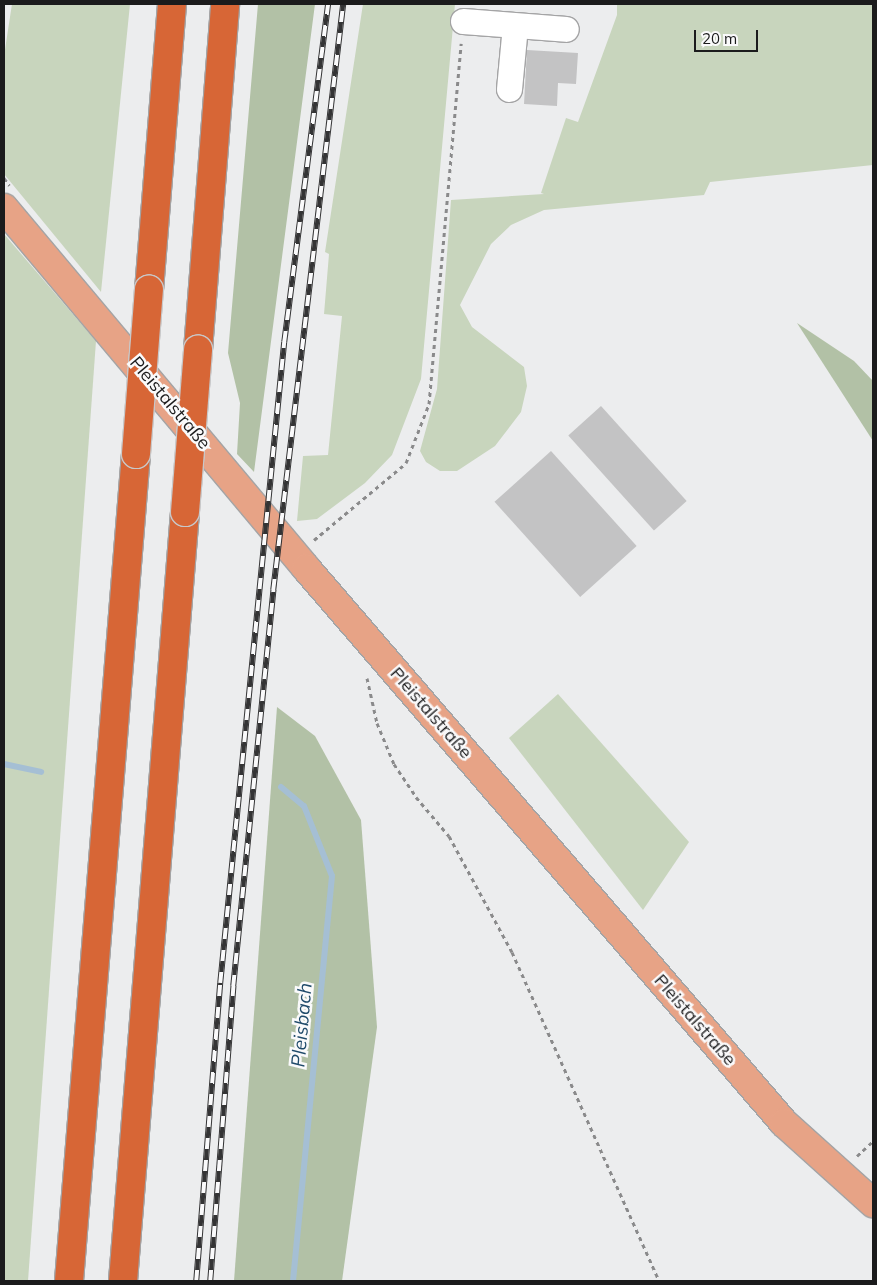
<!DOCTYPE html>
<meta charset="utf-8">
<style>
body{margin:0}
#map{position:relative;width:877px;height:1285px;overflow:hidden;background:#ecedee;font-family:Mulish,sans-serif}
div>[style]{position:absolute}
.green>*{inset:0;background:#c8d5bd}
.forest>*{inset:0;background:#b2c1a6}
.stream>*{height:6px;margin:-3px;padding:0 3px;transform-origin:3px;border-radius:3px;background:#a5bfd4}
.building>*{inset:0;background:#c3c3c4;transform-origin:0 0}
.path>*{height:3px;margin-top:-1.5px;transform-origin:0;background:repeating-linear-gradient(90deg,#8a8a8b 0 4px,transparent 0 8px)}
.roads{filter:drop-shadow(1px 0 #a4a4a5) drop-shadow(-1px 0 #a4a4a5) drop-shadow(0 1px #a4a4a5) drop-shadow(0 -1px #a4a4a5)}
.minor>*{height:25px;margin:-12.5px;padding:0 12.5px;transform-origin:12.5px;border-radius:12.5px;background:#fff}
.major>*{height:28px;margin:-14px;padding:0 14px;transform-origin:14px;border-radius:14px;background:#e7a386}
.highway>*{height:28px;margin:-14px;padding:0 14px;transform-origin:14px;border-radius:14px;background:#d76636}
.rail>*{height:5.5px;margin-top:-2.75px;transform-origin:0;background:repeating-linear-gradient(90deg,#fafafb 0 11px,#343435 0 22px);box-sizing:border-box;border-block:1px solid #343435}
.bridges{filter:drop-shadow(1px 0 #c8c8c9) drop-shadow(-1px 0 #c8c8c9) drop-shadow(0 1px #c8c8c9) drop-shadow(0 -1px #c8c8c9)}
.highway-bridge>*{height:28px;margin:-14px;padding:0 14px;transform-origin:14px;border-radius:14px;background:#d76636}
span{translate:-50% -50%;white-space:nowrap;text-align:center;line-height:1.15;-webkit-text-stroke:5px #fafafb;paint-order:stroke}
.street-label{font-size:18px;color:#1b1b1c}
.water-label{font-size:19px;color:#1f4a6a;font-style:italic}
.frame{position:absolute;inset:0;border:5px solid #1b1b1c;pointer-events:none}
.scale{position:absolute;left:694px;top:30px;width:64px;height:22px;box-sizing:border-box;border:2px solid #1b1b1c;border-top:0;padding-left:6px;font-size:15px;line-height:18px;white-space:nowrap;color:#1b1b1c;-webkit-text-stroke:4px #fafafb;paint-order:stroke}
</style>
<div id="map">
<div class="green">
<div style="clip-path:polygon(12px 4px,130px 4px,101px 292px,4px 174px,4px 56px)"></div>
<div style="clip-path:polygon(363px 4px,455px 4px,421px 379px,392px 455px,365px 483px,317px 519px,297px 521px,303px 456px,328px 455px,342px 316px,324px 314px,329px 254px,325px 252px)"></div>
<div style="clip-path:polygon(617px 4px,873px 4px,873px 165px,710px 182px,704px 195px,544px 210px,511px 225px,491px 244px,460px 305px,472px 327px,524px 367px,527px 386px,521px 412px,495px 446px,457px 471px,440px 471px,426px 462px,420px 451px,437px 389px,451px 200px,544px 194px,541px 193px,566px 118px,578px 122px,617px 15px)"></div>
<div style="clip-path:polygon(4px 234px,96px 341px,28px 1281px,4px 1281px)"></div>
<div style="clip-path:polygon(558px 694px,689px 842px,643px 910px,509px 738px)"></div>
</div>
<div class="forest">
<div style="clip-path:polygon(258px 4px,315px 4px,254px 472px,237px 454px,240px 403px,228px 353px)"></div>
<div style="clip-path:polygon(797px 323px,854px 361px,873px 381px,873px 441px)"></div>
<div style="clip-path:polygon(277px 707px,315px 736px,361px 820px,377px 1027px,342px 1281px,234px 1281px)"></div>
</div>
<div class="stream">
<div style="left:4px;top:764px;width:38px;rotate:12deg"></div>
<div style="left:281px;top:787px;width:30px;rotate:40deg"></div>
<div style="left:304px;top:806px;width:75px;rotate:68.2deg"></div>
<div style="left:332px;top:876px;width:407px;rotate:95.5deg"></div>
</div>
<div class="building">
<div style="clip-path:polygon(527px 50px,578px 53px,576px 84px,558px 83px,557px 106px,524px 104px)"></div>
<div style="left:601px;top:406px;width:128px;height:44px;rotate:48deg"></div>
<div style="left:551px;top:451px;width:128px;height:76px;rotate:48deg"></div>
</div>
<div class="path">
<div style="left:4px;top:178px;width:9px;rotate:54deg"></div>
<div style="left:314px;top:540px;width:120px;rotate:-39.9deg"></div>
<div style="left:406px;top:463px;width:63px;rotate:-68.7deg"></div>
<div style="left:429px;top:404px;width:362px;rotate:-84.9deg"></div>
<div style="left:367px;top:678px;width:46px;rotate:77.5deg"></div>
<div style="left:377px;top:723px;width:44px;rotate:67.5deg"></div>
<div style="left:394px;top:764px;width:40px;rotate:56deg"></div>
<div style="left:416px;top:797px;width:51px;rotate:49.8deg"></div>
<div style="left:449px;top:836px;width:132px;rotate:61.5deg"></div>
<div style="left:512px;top:952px;width:360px;rotate:65.9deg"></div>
<div style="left:857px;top:1156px;width:22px;rotate:-43deg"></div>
</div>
<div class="roads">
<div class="minor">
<div style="left:463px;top:21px;width:103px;rotate:4.4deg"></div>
<div style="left:509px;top:89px;width:63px;rotate:-84.6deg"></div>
</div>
<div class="major">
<div style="left:4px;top:208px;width:470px;rotate:50deg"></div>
<div style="left:306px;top:568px;width:732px;rotate:49.26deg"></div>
<div style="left:784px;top:1123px;width:120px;rotate:42deg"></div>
</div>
<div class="highway">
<div style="left:149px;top:290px;width:287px;rotate:-85.4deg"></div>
<div style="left:198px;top:350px;width:347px;rotate:-85.5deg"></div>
<div style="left:69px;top:1281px;width:830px;rotate:-85.37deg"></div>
<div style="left:123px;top:1281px;width:771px;rotate:-85.39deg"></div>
</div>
</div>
<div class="rail">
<div style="left:196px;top:1281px;width:299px;rotate:-85.4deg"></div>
<div style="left:220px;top:983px;width:644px;rotate:-84.3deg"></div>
<div style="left:284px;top:342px;width:341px;rotate:-82.6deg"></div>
<div style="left:210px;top:1281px;width:296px;rotate:-85.5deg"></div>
<div style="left:233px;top:986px;width:398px;rotate:-84.2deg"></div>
<div style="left:273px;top:590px;width:590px;rotate:-83.19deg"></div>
</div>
<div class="bridges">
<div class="highway-bridge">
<div style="left:136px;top:454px;width:165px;rotate:-85.5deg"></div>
<div style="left:185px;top:512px;width:163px;rotate:-85.4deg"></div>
</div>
</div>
<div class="street-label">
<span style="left:170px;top:403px;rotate:50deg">Pleistalstraße</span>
<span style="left:431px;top:713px;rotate:49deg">Pleistalstraße</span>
<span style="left:695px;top:1020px;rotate:49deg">Pleistalstraße</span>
</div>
<div class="water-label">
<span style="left:302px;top:1025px;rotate:-85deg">Pleisbach</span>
</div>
<div class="frame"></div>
<div class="scale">20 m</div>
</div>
